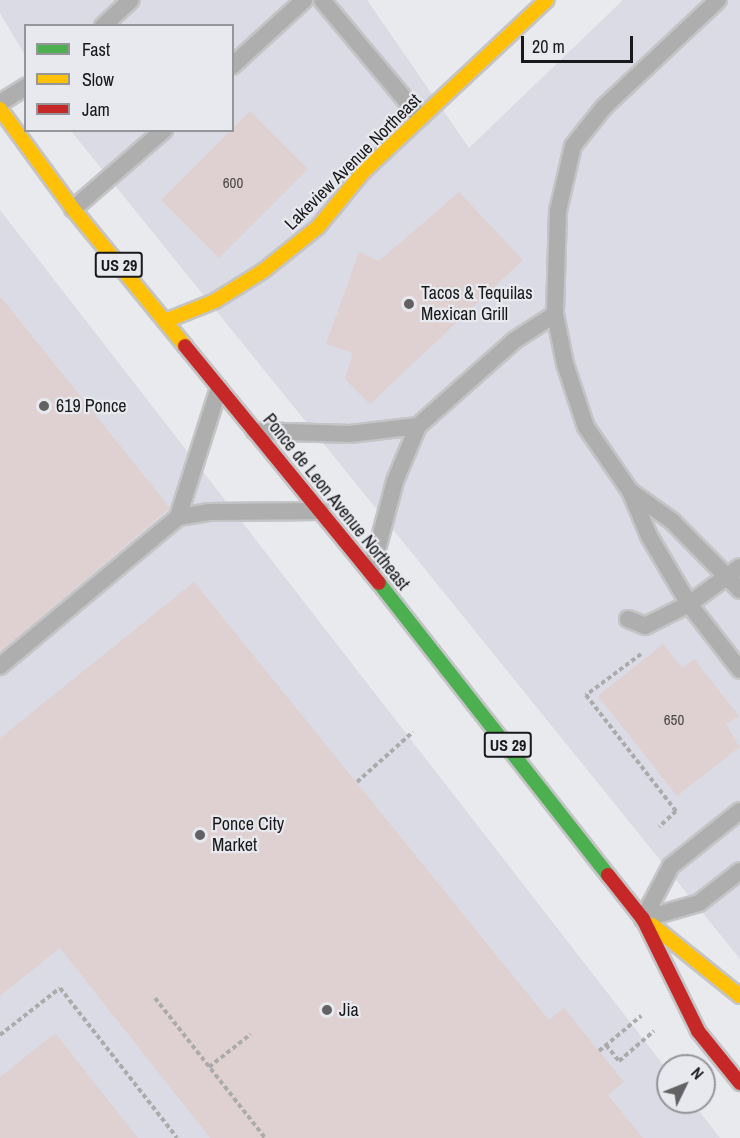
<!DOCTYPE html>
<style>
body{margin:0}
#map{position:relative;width:740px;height:1138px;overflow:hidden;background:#e9eaed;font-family:"Archivo Narrow",sans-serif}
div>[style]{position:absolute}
.built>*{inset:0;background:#dadbe4}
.building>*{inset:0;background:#dfd1d1;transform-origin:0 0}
.path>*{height:4px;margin-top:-2px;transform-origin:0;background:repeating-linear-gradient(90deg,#ababac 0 4.5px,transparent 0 7.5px)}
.roads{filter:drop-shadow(2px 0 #c4c4c6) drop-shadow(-2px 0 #c4c4c6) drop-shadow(0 2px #c4c4c6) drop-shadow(0 -2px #c4c4c6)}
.lane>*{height:16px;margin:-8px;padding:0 8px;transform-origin:8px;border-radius:8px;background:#aeaeae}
.fast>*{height:14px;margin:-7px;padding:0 7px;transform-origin:7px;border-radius:7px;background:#4caf50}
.slow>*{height:14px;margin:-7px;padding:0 7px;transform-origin:7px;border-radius:7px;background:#ffc107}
.jam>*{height:14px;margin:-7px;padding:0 7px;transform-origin:7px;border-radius:7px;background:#c62828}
.dots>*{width:16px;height:16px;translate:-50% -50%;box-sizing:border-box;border:3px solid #e8e9ee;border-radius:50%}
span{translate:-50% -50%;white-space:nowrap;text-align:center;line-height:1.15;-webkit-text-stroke:4.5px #e8e9ee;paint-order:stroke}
.number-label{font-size:15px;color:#4a4748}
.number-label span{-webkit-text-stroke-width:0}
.shield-label span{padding:2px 4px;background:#e8e9ee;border:2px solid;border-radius:4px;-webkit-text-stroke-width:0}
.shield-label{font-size:16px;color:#19191b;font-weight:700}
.street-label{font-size:18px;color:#19191b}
.poi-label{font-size:18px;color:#19191b}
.left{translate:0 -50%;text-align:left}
.legend{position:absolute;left:24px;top:24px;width:210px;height:108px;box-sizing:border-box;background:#e8e9ee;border:2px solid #95969a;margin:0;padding:8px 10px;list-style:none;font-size:18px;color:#19191b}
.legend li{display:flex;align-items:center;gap:12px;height:30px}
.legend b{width:30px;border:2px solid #95969a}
.north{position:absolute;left:656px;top:1054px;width:60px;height:60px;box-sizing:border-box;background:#e8e9ee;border:2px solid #95969a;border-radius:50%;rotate:47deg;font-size:16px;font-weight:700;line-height:24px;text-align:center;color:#19191b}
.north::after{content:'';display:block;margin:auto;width:21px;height:27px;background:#626264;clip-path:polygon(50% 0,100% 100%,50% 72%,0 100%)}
.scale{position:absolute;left:521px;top:36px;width:112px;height:27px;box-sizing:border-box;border:3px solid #19191b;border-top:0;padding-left:8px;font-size:18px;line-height:21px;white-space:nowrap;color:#19191b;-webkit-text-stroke:4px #e8e9ee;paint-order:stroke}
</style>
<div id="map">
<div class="built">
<div style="clip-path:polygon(0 0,367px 0,469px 148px,623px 0,740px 0,740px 959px,71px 131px,232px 130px,232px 26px,26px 26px,25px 55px,0 13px)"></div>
<div style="clip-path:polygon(0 210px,668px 1071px,668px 1102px,692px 1102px,720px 1138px,0 1138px)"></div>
</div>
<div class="building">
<div style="left:250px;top:111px;width:82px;height:126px;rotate:45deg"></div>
<div style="clip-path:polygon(459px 192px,523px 260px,370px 404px,345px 379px,353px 353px,326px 344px,359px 252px,379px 261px)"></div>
<div style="clip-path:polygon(0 296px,170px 508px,0 652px)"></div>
<div style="clip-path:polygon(194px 582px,549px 1020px,564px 1008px,624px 1082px,608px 1095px,643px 1138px,210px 1138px,60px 948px,0 996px,0 738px)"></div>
<div style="clip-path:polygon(663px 644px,682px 668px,694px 659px,739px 716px,726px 724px,740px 747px,677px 796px,598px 696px)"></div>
<div style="clip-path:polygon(55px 1033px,138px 1138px,0 1138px,0 1077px)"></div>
</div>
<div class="path">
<div style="left:641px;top:654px;width:69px;rotate:143.3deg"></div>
<div style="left:586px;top:695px;width:147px;rotate:52.2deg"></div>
<div style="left:676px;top:811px;width:23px;rotate:137deg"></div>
<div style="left:357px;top:782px;width:75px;rotate:-41.8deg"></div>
<div style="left:155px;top:998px;width:178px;rotate:51.8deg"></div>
<div style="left:0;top:1035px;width:76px;rotate:-38.1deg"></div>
<div style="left:60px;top:988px;width:190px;rotate:52deg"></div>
<div style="left:606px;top:1045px;width:21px;rotate:51deg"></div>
<div style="left:619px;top:1061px;width:46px;rotate:-40.6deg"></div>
<div style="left:599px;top:1051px;width:55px;rotate:-39.8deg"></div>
<div style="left:209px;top:1067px;width:53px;rotate:-38.2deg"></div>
</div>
<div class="roads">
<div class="lane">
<div style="left:322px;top:0;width:153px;rotate:50.1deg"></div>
<div style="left:718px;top:0;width:156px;rotate:136.8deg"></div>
<div style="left:604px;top:107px;width:50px;rotate:128.5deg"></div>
<div style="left:573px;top:146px;width:67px;rotate:103deg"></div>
<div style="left:558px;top:211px;width:103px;rotate:91.7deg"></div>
<div style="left:555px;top:314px;width:51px;rotate:78.7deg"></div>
<div style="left:565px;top:364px;width:66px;rotate:71.6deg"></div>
<div style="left:586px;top:427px;width:78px;rotate:55.5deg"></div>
<div style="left:630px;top:491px;width:49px;rotate:67.1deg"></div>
<div style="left:649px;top:536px;width:79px;rotate:59.5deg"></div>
<div style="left:689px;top:604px;width:83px;rotate:52.3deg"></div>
<div style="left:103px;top:26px;width:38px;rotate:-43deg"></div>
<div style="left:232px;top:66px;width:98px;rotate:-42.5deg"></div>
<div style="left:0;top:103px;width:31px;rotate:-32deg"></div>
<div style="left:73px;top:209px;width:121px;rotate:-41deg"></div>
<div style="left:255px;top:431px;width:95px;rotate:1.8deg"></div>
<div style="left:350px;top:434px;width:68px;rotate:-6.7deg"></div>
<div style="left:630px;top:491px;width:52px;rotate:35.5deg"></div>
<div style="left:672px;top:521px;width:97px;rotate:45.4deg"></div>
<div style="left:178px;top:517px;width:30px;rotate:-9deg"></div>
<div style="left:208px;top:512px;width:113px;rotate:-0.5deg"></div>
<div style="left:371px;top:572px;width:94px;rotate:-75.2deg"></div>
<div style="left:395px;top:481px;width:60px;rotate:-67.3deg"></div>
<div style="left:418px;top:426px;width:130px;rotate:-41.6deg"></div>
<div style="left:515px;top:340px;width:48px;rotate:-33deg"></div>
<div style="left:628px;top:619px;width:18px;rotate:22deg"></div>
<div style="left:645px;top:626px;width:49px;rotate:-26.6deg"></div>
<div style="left:689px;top:604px;width:63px;rotate:-36deg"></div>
<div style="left:0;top:666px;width:232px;rotate:-39.9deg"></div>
<div style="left:178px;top:517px;width:135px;rotate:-72.4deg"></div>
<div style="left:643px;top:919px;width:60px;rotate:-62.2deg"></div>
<div style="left:671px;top:866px;width:88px;rotate:-38.6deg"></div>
<div style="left:643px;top:919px;width:58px;rotate:-15.9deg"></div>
<div style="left:699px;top:903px;width:52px;rotate:-38deg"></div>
</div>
<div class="fast">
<div style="left:379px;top:583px;width:371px;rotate:51.9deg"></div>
</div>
<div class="slow">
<div style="left:0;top:109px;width:124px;rotate:53.9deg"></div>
<div style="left:73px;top:209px;width:177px;rotate:50.7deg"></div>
<div style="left:165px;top:321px;width:54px;rotate:-21.8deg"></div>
<div style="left:215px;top:301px;width:57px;rotate:-32deg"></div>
<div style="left:263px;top:271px;width:70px;rotate:-38.7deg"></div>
<div style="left:318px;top:227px;width:72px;rotate:-50.6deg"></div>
<div style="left:364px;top:171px;width:250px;rotate:-43.1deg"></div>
<div style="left:652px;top:925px;width:113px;rotate:38.9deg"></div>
</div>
<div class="jam">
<div style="left:185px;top:346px;width:306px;rotate:50.7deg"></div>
<div style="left:608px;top:875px;width:56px;rotate:51.5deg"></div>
<div style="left:643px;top:919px;width:125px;rotate:63.8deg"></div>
<div style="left:698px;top:1031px;width:67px;rotate:51.1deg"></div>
</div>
</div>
<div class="dots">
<div style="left:409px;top:304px;background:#626264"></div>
<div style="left:44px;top:406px;background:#626264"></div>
<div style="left:200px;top:835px;background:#626264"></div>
<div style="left:327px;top:1010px;background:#626264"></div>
</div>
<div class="number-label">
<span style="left:233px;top:183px">600</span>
<span style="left:674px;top:720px">650</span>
</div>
<div class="shield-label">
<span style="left:119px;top:265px">US 29</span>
<span style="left:508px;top:745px">US 29</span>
</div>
<div class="street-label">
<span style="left:353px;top:162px;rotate:-45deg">Lakeview Avenue Northeast</span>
<span style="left:336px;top:502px;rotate:51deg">Ponce de Leon Avenue Northeast</span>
</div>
<div class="poi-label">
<span class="left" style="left:421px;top:304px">Tacos &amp; Tequilas<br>Mexican Grill</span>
<span class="left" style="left:56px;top:406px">619 Ponce</span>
<span class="left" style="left:212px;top:835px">Ponce City<br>Market</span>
<span class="left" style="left:339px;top:1010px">Jia</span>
</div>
<ul class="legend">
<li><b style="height:8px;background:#4caf50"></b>Fast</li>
<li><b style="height:8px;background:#ffc107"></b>Slow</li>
<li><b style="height:8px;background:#c62828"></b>Jam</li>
</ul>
<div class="north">N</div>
<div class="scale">20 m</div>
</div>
